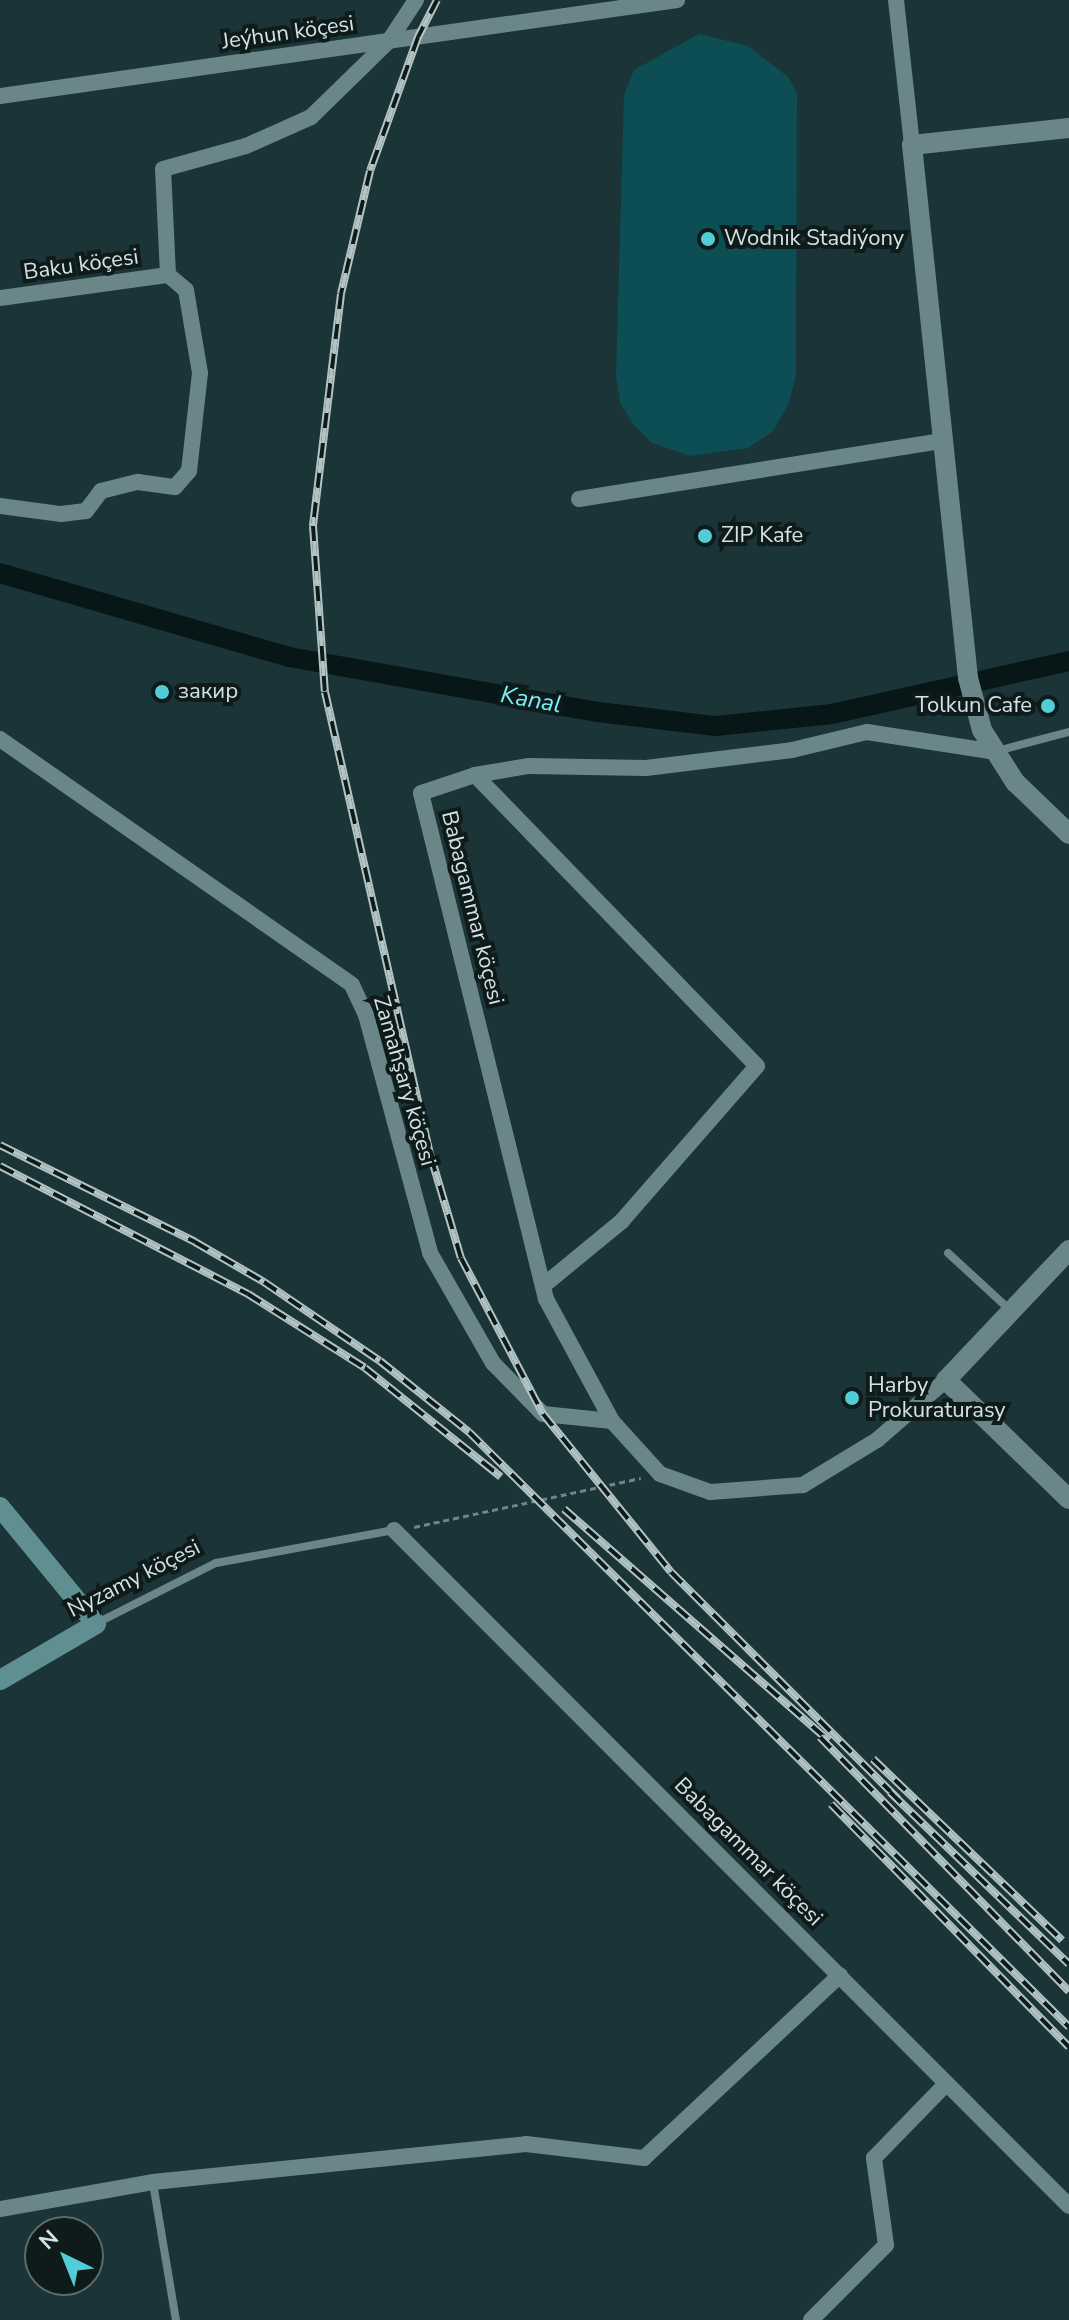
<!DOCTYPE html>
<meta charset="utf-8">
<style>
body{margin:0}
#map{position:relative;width:1069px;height:2320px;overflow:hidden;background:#1b3437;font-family:"Nunito Sans",sans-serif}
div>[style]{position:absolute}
.green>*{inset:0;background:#0c4e53}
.canal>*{height:20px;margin:-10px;padding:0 10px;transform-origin:10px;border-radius:10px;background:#071617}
.path>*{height:3px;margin-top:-1.5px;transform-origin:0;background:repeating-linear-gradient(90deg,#718587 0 6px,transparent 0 10px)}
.service>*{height:8px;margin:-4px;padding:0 4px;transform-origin:4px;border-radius:4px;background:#6a8688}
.minor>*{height:16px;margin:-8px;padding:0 8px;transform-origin:8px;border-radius:8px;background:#6a8688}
.tertiary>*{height:20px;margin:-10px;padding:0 10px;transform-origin:10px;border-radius:10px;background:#6a8688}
.secondary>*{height:20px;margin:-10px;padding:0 10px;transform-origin:10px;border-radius:10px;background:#608f92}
.rail>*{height:8px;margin-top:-4px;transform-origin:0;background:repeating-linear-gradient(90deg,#0f1a1b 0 15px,#b2c3c4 0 30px);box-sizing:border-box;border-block:2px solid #b2c3c4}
.dots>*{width:22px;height:22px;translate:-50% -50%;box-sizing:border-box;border:4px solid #0f1a1b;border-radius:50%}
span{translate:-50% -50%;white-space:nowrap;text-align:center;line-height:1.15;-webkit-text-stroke:8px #0f1a1b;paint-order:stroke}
.street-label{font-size:22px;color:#d3e2e3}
.poi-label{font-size:22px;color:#d3e2e3}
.left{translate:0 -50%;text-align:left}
.right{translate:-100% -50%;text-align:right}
.water-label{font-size:24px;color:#7beef8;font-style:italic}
.north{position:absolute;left:24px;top:2216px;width:80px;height:80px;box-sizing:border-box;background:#0f1a1b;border:2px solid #5d6a6b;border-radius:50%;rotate:317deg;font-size:22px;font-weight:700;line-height:32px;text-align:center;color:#d3e2e3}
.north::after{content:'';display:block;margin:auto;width:28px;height:36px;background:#52ccd6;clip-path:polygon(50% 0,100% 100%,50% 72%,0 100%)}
</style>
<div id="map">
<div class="green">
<div style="clip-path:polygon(699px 34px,748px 46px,788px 77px,797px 94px,796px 374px,789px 403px,773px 431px,748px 448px,690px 456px,652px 443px,632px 423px,620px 402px,616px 375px,624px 95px,634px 70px)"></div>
</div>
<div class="canal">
<div style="left:0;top:573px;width:301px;rotate:16.2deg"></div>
<div style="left:289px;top:657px;width:314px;rotate:10.1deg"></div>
<div style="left:598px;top:712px;width:119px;rotate:6.8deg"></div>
<div style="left:716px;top:726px;width:117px;rotate:-5.9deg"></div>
<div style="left:832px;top:714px;width:243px;rotate:-12.6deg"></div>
</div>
<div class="path">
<div style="left:414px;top:1527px;width:232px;rotate:-12.2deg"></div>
</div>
<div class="service">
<div style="left:997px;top:751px;width:74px;rotate:-14.8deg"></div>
<div style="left:948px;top:1253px;width:83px;rotate:42.6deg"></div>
<div style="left:97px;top:1623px;width:133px;rotate:-26.8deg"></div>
<div style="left:216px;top:1563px;width:181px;rotate:-10.5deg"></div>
<div style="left:153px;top:2183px;width:139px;rotate:80.5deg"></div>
</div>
<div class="minor">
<div style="left:896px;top:0;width:146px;rotate:83.7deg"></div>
<div style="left:0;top:96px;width:684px;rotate:-8.07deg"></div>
<div style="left:0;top:298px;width:170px;rotate:-7.8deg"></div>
<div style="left:579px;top:499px;width:366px;rotate:-9.1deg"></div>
<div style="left:0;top:506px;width:62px;rotate:7.5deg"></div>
<div style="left:61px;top:514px;width:25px;rotate:-7deg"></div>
<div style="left:86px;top:511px;width:25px;rotate:-53deg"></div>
<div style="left:101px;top:491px;width:38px;rotate:-14deg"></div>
<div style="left:138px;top:482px;width:37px;rotate:8deg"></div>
<div style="left:175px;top:487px;width:21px;rotate:-49deg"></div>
<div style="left:189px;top:471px;width:99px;rotate:-83.6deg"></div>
<div style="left:200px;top:373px;width:84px;rotate:-99.6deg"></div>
<div style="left:186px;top:290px;width:23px;rotate:-140deg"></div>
<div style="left:168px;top:275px;width:106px;rotate:-92.7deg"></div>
<div style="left:163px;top:169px;width:86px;rotate:-15.5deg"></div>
<div style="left:246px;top:146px;width:71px;rotate:-24deg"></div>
<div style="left:311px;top:117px;width:109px;rotate:-44.3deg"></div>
<div style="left:389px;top:41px;width:49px;rotate:-56.6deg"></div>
<div style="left:0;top:739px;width:429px;rotate:34.9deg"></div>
<div style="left:352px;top:985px;width:33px;rotate:65deg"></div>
<div style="left:366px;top:1015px;width:246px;rotate:74.9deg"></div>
<div style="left:430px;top:1253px;width:127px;rotate:60.2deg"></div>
<div style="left:493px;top:1363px;width:71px;rotate:45.6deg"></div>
<div style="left:543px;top:1414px;width:69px;rotate:5.8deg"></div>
<div style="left:475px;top:775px;width:405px;rotate:45.9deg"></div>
<div style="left:757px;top:1066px;width:206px;rotate:131.1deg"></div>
<div style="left:622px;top:1221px;width:102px;rotate:140.6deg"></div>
<div style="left:946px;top:1380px;width:91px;rotate:139deg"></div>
<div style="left:877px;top:1440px;width:87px;rotate:148.7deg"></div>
<div style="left:803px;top:1485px;width:93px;rotate:175.7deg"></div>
<div style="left:710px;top:1492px;width:53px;rotate:-160.2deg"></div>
<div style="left:660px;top:1474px;width:72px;rotate:-132.2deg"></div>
<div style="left:612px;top:1421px;width:139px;rotate:-118.4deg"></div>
<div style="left:546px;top:1299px;width:521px;rotate:-103.88deg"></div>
<div style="left:421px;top:793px;width:57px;rotate:-18.4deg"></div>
<div style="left:475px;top:775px;width:55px;rotate:-9.5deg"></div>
<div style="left:529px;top:766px;width:117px;rotate:1deg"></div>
<div style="left:646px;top:768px;width:147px;rotate:-7deg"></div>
<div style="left:792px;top:750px;width:77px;rotate:-13.5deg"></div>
<div style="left:867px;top:732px;width:131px;rotate:8.8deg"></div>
<div style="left:394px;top:1530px;width:955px;rotate:45.04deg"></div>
<div style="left:0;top:2209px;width:155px;rotate:-10deg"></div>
<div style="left:153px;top:2182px;width:375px;rotate:-5.8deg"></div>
<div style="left:526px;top:2144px;width:119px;rotate:6.8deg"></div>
<div style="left:644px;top:2158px;width:268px;rotate:-43deg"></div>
<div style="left:811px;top:2320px;width:106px;rotate:-45deg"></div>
<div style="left:886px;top:2245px;width:88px;rotate:-97.9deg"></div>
<div style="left:874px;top:2158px;width:102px;rotate:-45.8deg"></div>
</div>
<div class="tertiary">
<div style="left:1069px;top:128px;width:158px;rotate:173.8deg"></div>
<div style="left:912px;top:145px;width:536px;rotate:84deg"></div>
<div style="left:968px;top:678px;width:54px;rotate:74.9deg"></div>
<div style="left:982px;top:730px;width:62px;rotate:57.6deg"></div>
<div style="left:1015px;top:782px;width:75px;rotate:43.9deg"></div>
<div style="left:1069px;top:1250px;width:179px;rotate:133.4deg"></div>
<div style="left:946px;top:1380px;width:171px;rotate:44.1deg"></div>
</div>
<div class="secondary">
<div style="left:0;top:1507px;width:151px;rotate:50.6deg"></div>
<div style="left:96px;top:1624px;width:111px;rotate:149.7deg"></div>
</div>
<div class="rail">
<div style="left:437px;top:0;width:42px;rotate:117.2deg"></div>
<div style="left:418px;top:37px;width:142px;rotate:109.7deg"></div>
<div style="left:370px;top:171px;width:126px;rotate:103.3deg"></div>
<div style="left:341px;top:294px;width:234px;rotate:96.9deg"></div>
<div style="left:313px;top:526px;width:166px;rotate:85.9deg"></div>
<div style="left:325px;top:692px;width:477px;rotate:77.2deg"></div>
<div style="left:431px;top:1157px;width:105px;rotate:73.5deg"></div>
<div style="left:461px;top:1258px;width:176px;rotate:62.3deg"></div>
<div style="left:543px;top:1414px;width:203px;rotate:51deg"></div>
<div style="left:671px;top:1572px;width:321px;rotate:45deg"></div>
<div style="left:0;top:1145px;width:218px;rotate:26.4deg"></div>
<div style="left:195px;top:1242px;width:80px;rotate:30.1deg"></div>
<div style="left:264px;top:1282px;width:140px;rotate:34.3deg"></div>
<div style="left:380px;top:1361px;width:114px;rotate:38.6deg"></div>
<div style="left:469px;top:1432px;width:845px;rotate:44.76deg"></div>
<div style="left:0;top:1166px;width:279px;rotate:27.3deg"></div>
<div style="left:248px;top:1294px;width:138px;rotate:32.3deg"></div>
<div style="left:365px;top:1368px;width:174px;rotate:38.7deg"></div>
<div style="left:564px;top:1509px;width:352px;rotate:41.2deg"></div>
<div style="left:820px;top:1737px;width:356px;rotate:45.6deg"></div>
<div style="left:873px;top:1759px;width:262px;rotate:43.8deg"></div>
<div style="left:890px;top:1792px;width:248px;rotate:43.9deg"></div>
<div style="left:831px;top:1804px;width:340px;rotate:45.6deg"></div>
</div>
<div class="dots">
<div style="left:708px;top:239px;background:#52ccd6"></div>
<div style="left:705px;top:536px;background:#52ccd6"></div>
<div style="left:162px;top:692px;background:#52ccd6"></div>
<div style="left:1048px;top:706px;background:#52ccd6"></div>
<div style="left:852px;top:1398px;background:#52ccd6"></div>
</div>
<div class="street-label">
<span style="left:288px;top:33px;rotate:-8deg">Jeýhun köçesi</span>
<span style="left:81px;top:265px;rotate:-8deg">Baku köçesi</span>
<span style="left:472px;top:908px;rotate:76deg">Babagammar köçesi</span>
<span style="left:404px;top:1081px;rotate:74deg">Zamahşary köçesi</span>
<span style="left:134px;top:1579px;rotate:-27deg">Nyzamy köçesi</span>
<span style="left:748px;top:1852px;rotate:45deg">Babagammar köçesi</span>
</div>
<div class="poi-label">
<span class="left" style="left:724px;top:239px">Wodnik Stadiýony</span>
<span class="left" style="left:721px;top:536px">ZIP Kafe</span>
<span class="left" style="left:178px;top:692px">закир</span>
<span class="right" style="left:1032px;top:706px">Tolkun Cafe</span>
<span class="left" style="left:868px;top:1398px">Harby<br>Prokuraturasy</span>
</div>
<div class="water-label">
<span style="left:531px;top:700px;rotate:10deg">Kanal</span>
</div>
<div class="north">N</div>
</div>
